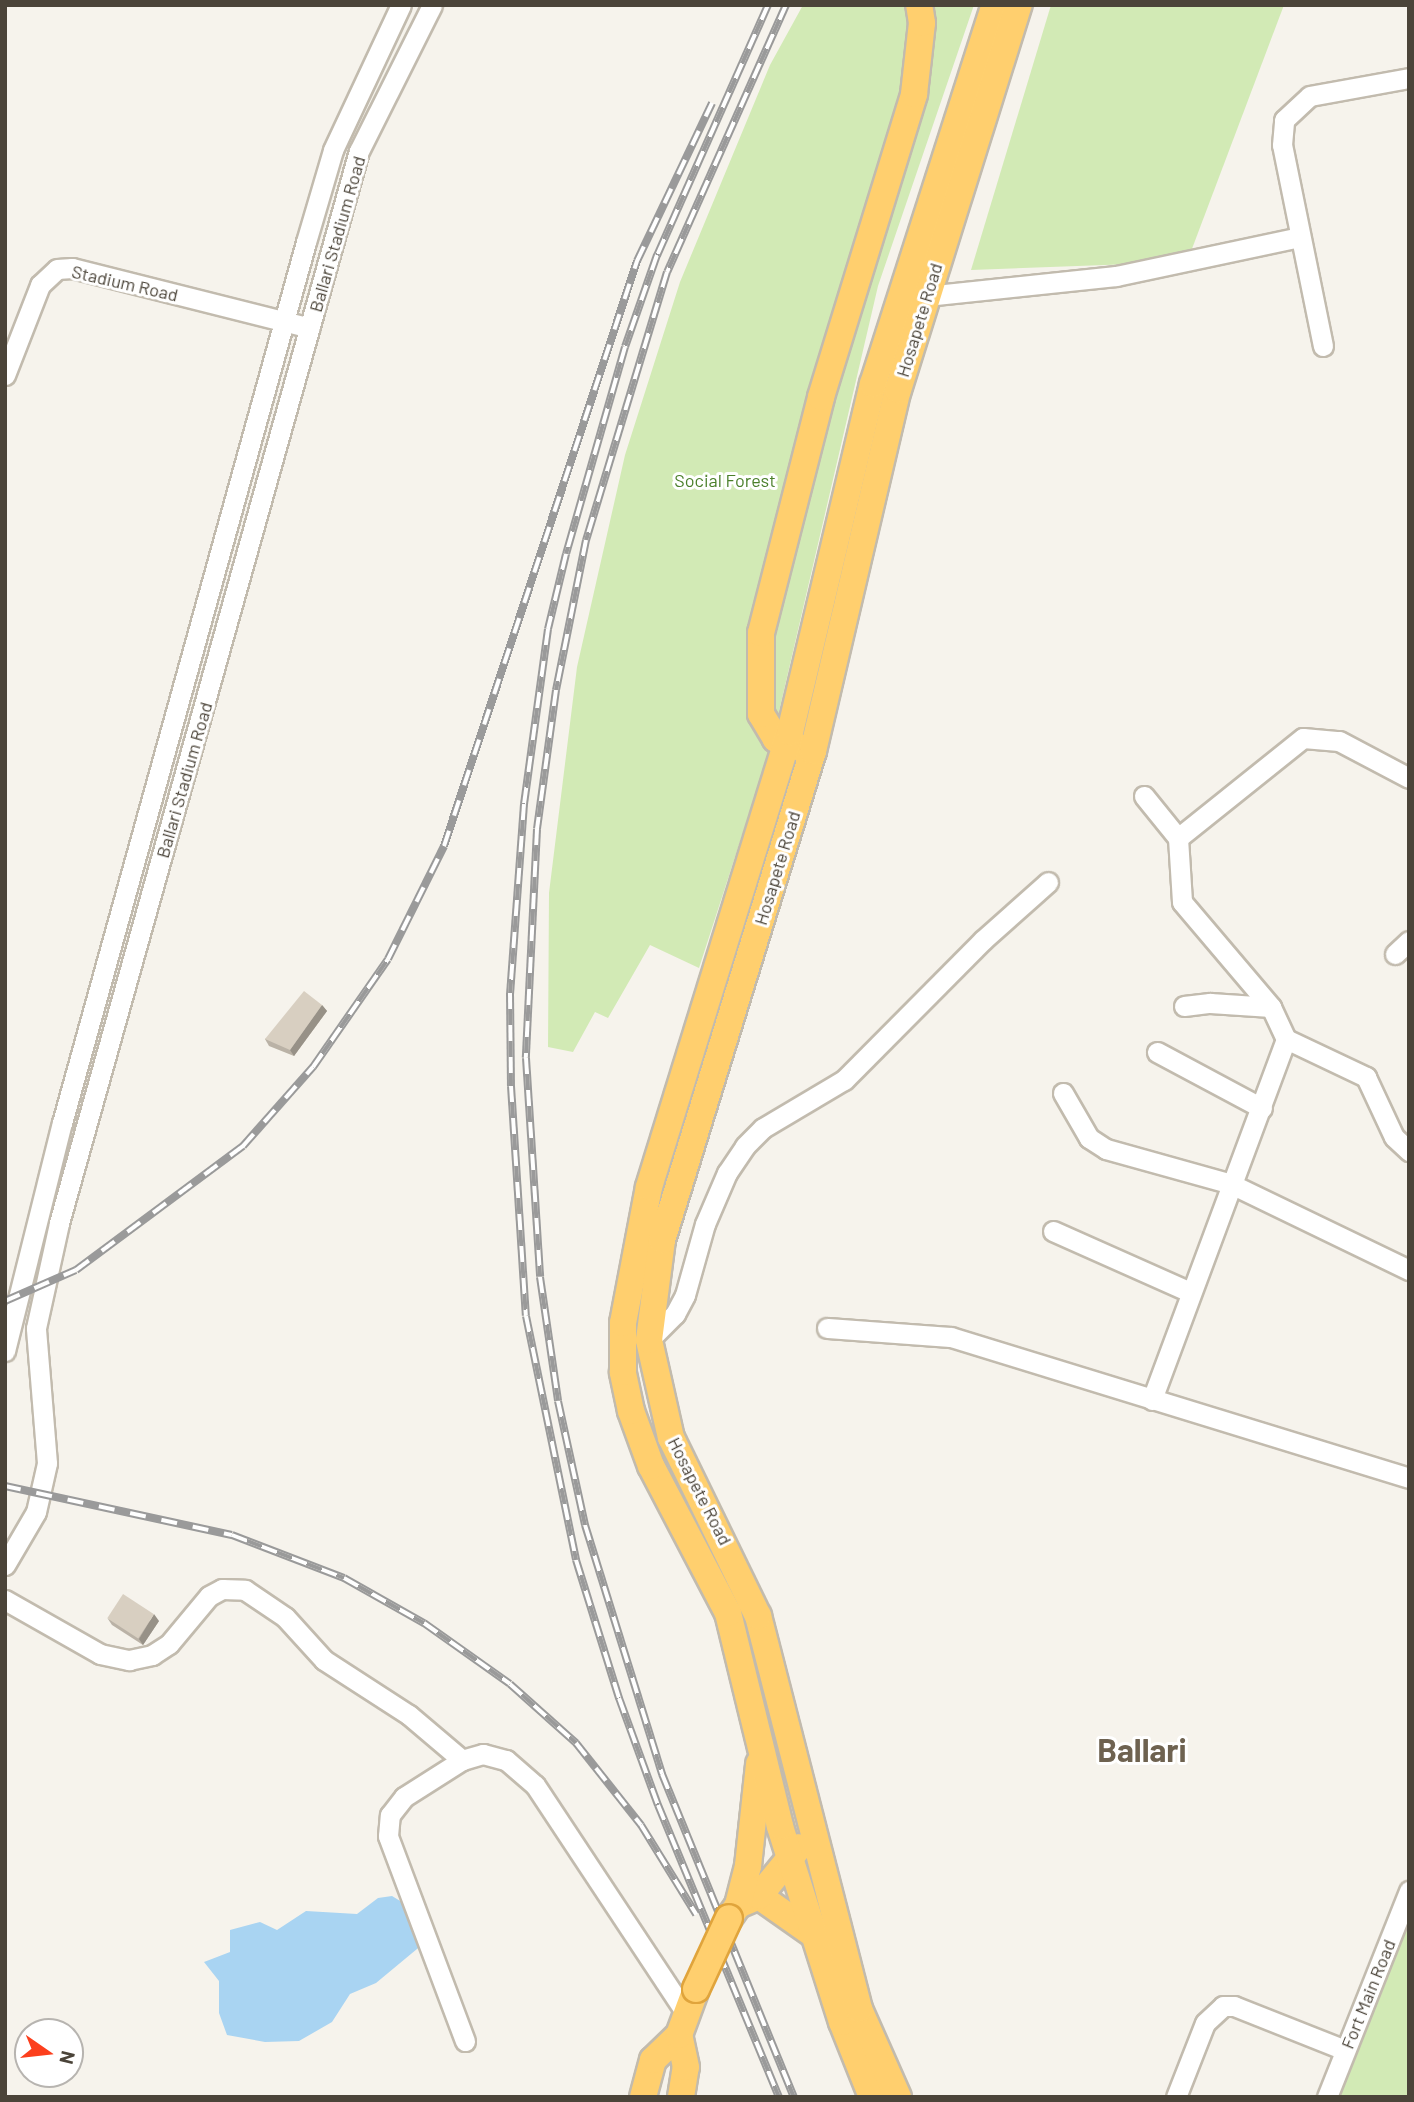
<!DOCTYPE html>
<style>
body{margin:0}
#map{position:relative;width:1414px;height:2102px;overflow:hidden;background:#f6f3ec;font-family:Barlow,sans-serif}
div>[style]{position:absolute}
.green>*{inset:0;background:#d2eab5}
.water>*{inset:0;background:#a9d4f2}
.roads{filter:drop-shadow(2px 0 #c2bbae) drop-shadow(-2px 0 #c2bbae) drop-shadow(0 2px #c2bbae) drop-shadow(0 -2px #c2bbae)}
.minor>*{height:19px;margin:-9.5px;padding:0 9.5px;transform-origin:9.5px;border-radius:9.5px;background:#fff}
.highway>*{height:26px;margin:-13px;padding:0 13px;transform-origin:13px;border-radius:13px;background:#ffcf6e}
.rail>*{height:8px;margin-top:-4px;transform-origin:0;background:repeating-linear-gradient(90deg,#fff 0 16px,#9a9a9a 0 32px);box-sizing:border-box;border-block:2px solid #9a9a9a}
.bridges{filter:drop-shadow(2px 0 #e0a43c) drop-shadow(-2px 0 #e0a43c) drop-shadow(0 2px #e0a43c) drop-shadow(0 -2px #e0a43c)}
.highway-bridge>*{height:26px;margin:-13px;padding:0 13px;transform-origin:13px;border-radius:13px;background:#ffcf6e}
.wall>*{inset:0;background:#bab2a6}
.shaded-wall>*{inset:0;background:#979187}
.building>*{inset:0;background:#d8cfc1;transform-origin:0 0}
span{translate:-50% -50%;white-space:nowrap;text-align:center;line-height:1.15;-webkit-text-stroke:6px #fff;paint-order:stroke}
.street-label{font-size:18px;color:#4b4439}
.park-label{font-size:18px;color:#4a7f2a}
.town-label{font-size:32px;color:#6e6250;font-weight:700}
.frame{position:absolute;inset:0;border:7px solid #4b4439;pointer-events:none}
.north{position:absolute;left:14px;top:2018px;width:70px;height:70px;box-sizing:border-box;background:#fff;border:2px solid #b7b4b0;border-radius:50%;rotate:104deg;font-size:19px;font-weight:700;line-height:28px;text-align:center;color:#4b4439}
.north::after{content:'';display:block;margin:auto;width:24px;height:32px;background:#fc3f1d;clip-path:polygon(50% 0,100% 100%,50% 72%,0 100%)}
</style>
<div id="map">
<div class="green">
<div style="clip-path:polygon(803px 5px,974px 5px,878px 286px,771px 746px,699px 968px,650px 945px,608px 1018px,595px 1012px,573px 1052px,548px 1047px,549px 893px,577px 667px,625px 455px,680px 282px,770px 65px)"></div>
<div style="clip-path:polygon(1051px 5px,1284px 5px,1187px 262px,971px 270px)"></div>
<div style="clip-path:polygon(1409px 1901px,1409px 2097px,1327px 2097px)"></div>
</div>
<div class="water">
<div style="clip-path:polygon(392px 1896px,415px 1910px,423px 1944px,376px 1983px,350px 1994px,332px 2022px,299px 2041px,265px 2042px,227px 2035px,219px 2013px,219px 1981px,204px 1962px,230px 1952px,230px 1930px,260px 1922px,277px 1930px,306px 1911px,357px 1914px,378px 1898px)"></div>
</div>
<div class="roads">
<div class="minor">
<div style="left:926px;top:296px;width:191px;rotate:-6deg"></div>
<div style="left:1116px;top:276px;width:188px;rotate:-12deg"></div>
<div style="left:1323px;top:346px;width:205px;rotate:-101.5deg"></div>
<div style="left:1282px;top:145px;width:25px;rotate:-85deg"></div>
<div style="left:1284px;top:120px;width:35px;rotate:-43deg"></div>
<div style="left:1310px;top:96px;width:101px;rotate:-10.3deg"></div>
<div style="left:5px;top:375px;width:97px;rotate:-68.7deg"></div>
<div style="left:40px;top:285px;width:23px;rotate:-43deg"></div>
<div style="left:57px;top:269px;width:15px;rotate:-4deg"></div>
<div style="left:72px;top:268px;width:245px;rotate:14.1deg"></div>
<div style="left:1144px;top:796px;width:54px;rotate:51deg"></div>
<div style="left:1178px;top:838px;width:64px;rotate:86.4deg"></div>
<div style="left:1182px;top:902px;width:138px;rotate:49.7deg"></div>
<div style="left:1271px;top:1007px;width:35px;rotate:65deg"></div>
<div style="left:1286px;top:1039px;width:385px;rotate:110.4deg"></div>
<div style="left:1178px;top:838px;width:160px;rotate:-38.7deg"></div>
<div style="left:1303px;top:738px;width:36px;rotate:5deg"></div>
<div style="left:1339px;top:741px;width:79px;rotate:27.9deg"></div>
<div style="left:1395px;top:954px;width:19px;rotate:-43deg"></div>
<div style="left:1184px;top:1006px;width:26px;rotate:-7deg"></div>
<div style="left:1210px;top:1003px;width:61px;rotate:3.8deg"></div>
<div style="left:1286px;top:1039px;width:89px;rotate:25.4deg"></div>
<div style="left:1366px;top:1077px;width:66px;rotate:65deg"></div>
<div style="left:1394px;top:1137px;width:21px;rotate:43deg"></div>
<div style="left:1157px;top:1052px;width:119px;rotate:28.1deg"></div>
<div style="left:1063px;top:1093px;width:52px;rotate:60deg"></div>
<div style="left:1089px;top:1138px;width:20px;rotate:33deg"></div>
<div style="left:1106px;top:1149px;width:130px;rotate:15.6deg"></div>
<div style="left:1231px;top:1184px;width:198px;rotate:25.8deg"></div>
<div style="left:1053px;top:1231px;width:150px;rotate:24deg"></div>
<div style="left:827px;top:1328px;width:124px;rotate:4.2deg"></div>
<div style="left:951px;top:1337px;width:479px;rotate:17.1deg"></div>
<div style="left:649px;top:1340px;width:37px;rotate:-45deg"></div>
<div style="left:675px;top:1314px;width:21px;rotate:-62deg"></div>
<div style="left:685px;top:1295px;width:74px;rotate:-74.3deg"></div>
<div style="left:705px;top:1224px;width:56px;rotate:-66.7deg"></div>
<div style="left:727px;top:1173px;width:32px;rotate:-56deg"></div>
<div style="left:745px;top:1146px;width:25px;rotate:-45deg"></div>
<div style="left:763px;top:1128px;width:94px;rotate:-30.7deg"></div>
<div style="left:844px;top:1080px;width:197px;rotate:-45.2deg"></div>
<div style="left:983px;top:940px;width:87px;rotate:-41.7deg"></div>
<div style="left:5px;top:1351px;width:235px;rotate:-76deg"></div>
<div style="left:62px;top:1123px;width:914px;rotate:-74.52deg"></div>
<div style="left:306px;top:242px;width:96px;rotate:-73.6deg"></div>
<div style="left:333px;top:150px;width:160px;rotate:-64.9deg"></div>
<div style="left:5px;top:1565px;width:61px;rotate:-59.7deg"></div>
<div style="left:36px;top:1512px;width:50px;rotate:-77.3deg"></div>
<div style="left:47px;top:1463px;width:135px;rotate:-94.7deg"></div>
<div style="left:36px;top:1328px;width:107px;rotate:-77.6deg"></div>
<div style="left:59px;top:1223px;width:1113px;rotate:-74.37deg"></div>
<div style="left:359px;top:151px;width:163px;rotate:-63.4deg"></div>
<div style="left:5px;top:1600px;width:109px;rotate:29.6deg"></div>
<div style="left:100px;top:1654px;width:30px;rotate:12deg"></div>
<div style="left:129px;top:1660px;width:24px;rotate:-12deg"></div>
<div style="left:152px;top:1655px;width:20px;rotate:-33deg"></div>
<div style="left:169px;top:1644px;width:62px;rotate:-50.2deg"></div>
<div style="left:209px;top:1596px;width:15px;rotate:-28deg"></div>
<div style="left:222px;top:1589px;width:23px;rotate:2deg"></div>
<div style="left:245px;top:1590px;width:48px;rotate:34deg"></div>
<div style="left:285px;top:1617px;width:58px;rotate:47.8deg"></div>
<div style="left:324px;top:1660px;width:101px;rotate:32.9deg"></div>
<div style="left:409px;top:1715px;width:70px;rotate:40.3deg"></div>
<div style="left:465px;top:2041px;width:219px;rotate:-110.6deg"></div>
<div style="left:388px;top:1836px;width:21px;rotate:-85deg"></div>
<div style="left:390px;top:1815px;width:23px;rotate:-52deg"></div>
<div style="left:404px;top:1797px;width:69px;rotate:-32.5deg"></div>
<div style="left:462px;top:1760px;width:22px;rotate:-16deg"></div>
<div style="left:483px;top:1754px;width:24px;rotate:15deg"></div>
<div style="left:506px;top:1760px;width:38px;rotate:41deg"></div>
<div style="left:535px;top:1785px;width:273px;rotate:56.5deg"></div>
<div style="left:1176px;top:2097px;width:79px;rotate:-68.6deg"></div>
<div style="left:1205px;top:2023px;width:25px;rotate:-43deg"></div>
<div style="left:1223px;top:2006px;width:11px"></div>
<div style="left:1234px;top:2006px;width:119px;rotate:21.6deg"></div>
<div style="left:1327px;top:2097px;width:222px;rotate:-68.3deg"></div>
</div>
<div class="highway">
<div style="left:801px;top:748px;width:27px;rotate:-160deg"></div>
<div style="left:776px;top:739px;width:29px;rotate:-121deg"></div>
<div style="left:761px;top:714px;width:81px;rotate:-90deg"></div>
<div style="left:761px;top:633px;width:244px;rotate:-75.7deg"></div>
<div style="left:821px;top:397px;width:317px;rotate:-72.9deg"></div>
<div style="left:914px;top:94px;width:71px;rotate:-83.6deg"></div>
<div style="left:922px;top:23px;width:18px;rotate:-99deg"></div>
<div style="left:759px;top:1896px;width:70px;rotate:35.1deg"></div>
<div style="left:738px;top:1905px;width:23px;rotate:-23deg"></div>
<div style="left:759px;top:1896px;width:63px;rotate:-50.8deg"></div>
<div style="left:729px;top:1918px;width:16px;rotate:-55deg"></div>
<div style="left:738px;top:1905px;width:40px;rotate:-75.6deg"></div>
<div style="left:748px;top:1866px;width:103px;rotate:-83.8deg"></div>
<div style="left:643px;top:2097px;width:38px;rotate:-75deg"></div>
<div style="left:653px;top:2060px;width:36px;rotate:-44deg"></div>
<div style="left:681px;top:2097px;width:30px;rotate:-81deg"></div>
<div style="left:686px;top:2067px;width:33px;rotate:-102deg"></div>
<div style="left:679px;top:2035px;width:49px;rotate:-69.7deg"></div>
<div style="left:872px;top:2097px;width:81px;rotate:-111.8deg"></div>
<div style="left:842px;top:2022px;width:206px;rotate:-107.6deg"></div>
<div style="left:780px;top:1826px;width:219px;rotate:-103.7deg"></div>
<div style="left:728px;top:1613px;width:166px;rotate:-117.6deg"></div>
<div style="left:651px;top:1466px;width:59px;rotate:-110deg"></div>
<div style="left:631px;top:1411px;width:40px;rotate:-102deg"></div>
<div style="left:623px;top:1372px;width:49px;rotate:-90deg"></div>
<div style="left:623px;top:1323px;width:138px;rotate:-79.2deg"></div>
<div style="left:649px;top:1187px;width:476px;rotate:-72.8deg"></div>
<div style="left:790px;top:732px;width:358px;rotate:-76.6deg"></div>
<div style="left:873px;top:384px;width:398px;rotate:-72.2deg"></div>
<div style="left:898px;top:2097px;width:96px;rotate:-113.9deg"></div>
<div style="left:859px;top:2009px;width:406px;rotate:-104.4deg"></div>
<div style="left:758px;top:1616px;width:198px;rotate:-116deg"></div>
<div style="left:671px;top:1438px;width:100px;rotate:-102.7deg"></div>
<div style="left:649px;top:1340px;width:101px;rotate:-82.6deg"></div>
<div style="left:662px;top:1240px;width:512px;rotate:-72.84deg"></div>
<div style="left:813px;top:751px;width:371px;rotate:-76.8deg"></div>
<div style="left:898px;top:390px;width:404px;rotate:-72.6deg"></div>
</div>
</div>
<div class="rail">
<div style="left:768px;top:5px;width:274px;rotate:113.9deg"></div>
<div style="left:657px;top:255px;width:97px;rotate:109.2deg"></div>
<div style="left:625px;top:347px;width:215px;rotate:105.9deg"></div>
<div style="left:566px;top:554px;width:77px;rotate:103.5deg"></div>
<div style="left:548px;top:629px;width:177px;rotate:97.8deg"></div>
<div style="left:524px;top:804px;width:190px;rotate:94.2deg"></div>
<div style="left:510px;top:993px;width:93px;rotate:89.4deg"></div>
<div style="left:511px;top:1086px;width:230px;rotate:86.3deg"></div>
<div style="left:526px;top:1316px;width:249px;rotate:78.4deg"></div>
<div style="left:576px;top:1560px;width:145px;rotate:72.7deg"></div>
<div style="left:619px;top:1698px;width:114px;rotate:70deg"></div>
<div style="left:658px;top:1805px;width:316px;rotate:67.5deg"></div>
<div style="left:786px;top:5px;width:292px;rotate:114deg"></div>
<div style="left:667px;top:272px;width:280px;rotate:106.8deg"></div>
<div style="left:586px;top:540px;width:153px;rotate:101.3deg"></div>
<div style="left:556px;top:690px;width:140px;rotate:97.8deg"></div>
<div style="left:537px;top:829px;width:229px;rotate:92.8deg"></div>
<div style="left:526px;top:1058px;width:219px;rotate:86.3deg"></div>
<div style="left:540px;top:1277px;width:125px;rotate:81.7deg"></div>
<div style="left:558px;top:1401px;width:127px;rotate:77.7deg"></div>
<div style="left:585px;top:1525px;width:261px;rotate:72.8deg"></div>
<div style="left:662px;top:1774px;width:349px;rotate:67.8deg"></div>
<div style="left:5px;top:1301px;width:77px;rotate:-23.6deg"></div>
<div style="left:76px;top:1270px;width:208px;rotate:-36.6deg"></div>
<div style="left:243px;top:1146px;width:106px;rotate:-48.5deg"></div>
<div style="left:313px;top:1067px;width:131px;rotate:-55.2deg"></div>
<div style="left:388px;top:959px;width:126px;rotate:-63.6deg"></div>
<div style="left:444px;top:846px;width:616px;rotate:-71.74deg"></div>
<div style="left:637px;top:261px;width:175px;rotate:-64.6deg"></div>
<div style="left:5px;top:1486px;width:232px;rotate:12.2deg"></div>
<div style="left:232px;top:1535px;width:120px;rotate:21deg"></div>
<div style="left:344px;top:1578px;width:92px;rotate:29.4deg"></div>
<div style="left:424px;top:1623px;width:105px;rotate:35.3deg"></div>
<div style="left:510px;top:1684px;width:89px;rotate:41.8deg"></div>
<div style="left:576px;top:1743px;width:105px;rotate:51.6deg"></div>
<div style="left:641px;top:1825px;width:105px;rotate:58.3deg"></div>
</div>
<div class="bridges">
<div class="highway-bridge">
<div style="left:696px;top:1989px;width:78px;rotate:-65.1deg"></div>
</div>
</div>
<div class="wall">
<div style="clip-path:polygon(322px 1005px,327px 1011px,294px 1056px,269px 1046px,265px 1039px)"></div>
<div style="clip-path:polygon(108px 1619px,159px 1621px,143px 1645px,112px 1625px)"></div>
</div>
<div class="shaded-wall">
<div style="clip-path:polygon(322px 1005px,327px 1011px,294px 1056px,290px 1050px)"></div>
<div style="clip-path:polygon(154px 1614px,159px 1621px,143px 1645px,139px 1639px)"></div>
</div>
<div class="building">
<div style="clip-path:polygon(304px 991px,322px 1005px,290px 1050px,265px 1039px)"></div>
<div style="left:123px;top:1594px;width:37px;height:29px;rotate:33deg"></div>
</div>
<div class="street-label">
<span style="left:337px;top:234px;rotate:-74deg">Ballari Stadium Road</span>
<span style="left:125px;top:283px;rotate:13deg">Stadium Road</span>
<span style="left:919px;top:320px;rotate:-73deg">Hosapete Road</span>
<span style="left:184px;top:780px;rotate:-74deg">Ballari Stadium Road</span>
<span style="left:777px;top:868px;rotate:-73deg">Hosapete Road</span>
<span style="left:700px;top:1491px;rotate:63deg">Hosapete Road</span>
<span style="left:1368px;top:1994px;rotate:-68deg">Fort Main Road</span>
</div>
<div class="park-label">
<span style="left:725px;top:480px">Social Forest</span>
</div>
<div class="town-label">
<span style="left:1142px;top:1749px">Ballari</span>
</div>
<div class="frame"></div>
<div class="north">N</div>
</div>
